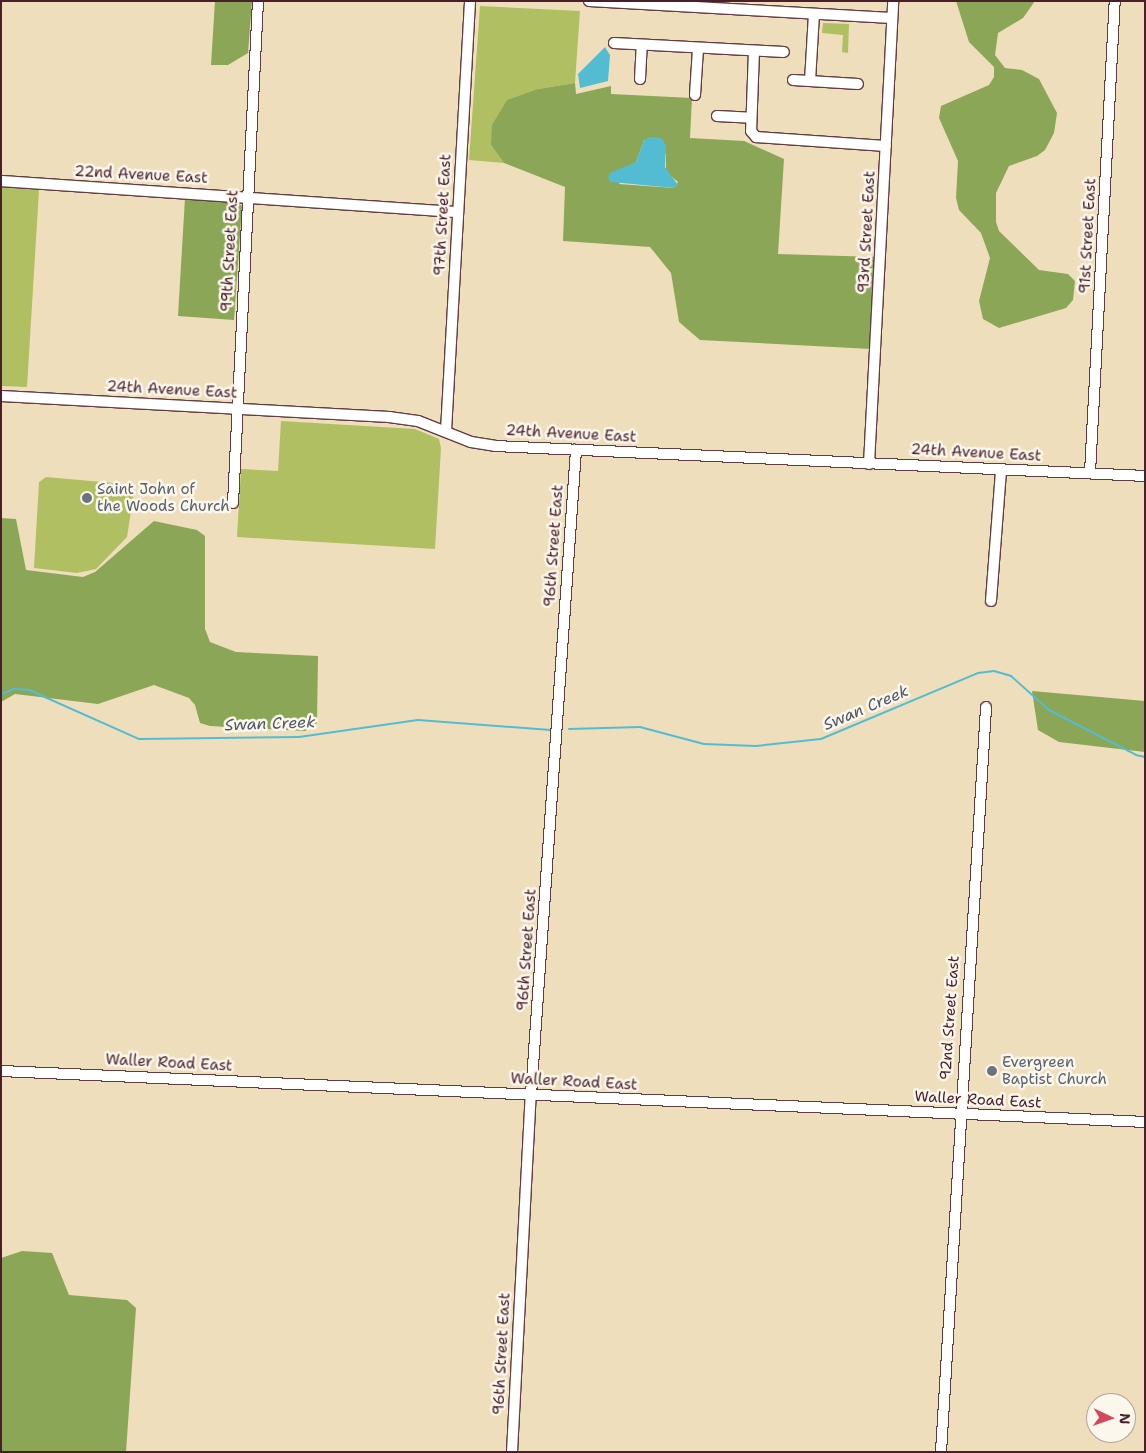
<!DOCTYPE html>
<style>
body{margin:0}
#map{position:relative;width:1146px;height:1453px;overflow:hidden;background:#efdebc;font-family:"Shantell Sans",sans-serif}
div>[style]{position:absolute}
.green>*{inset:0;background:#b0bf61}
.forest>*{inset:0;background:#8ca657}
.water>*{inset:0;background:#54bcd2}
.stream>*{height:2px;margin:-1px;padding:0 1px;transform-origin:1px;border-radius:1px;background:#54bcd2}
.roads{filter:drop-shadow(1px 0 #633c41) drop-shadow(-1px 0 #633c41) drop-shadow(0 1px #633c41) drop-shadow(0 -1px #633c41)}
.minor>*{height:10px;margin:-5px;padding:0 5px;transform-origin:5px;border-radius:5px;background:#fff}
.dots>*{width:14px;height:14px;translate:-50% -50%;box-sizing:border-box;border:2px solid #fbf7ec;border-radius:50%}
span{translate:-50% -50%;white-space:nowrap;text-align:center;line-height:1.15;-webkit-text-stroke:5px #fbf7ec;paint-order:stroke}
.street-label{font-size:15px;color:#4a1f2b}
.worship-label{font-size:15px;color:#5b616d}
.left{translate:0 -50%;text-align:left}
.water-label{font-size:16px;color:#4e5665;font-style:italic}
.frame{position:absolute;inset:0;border:2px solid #4a1f2b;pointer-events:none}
.north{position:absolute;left:1086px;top:1393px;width:50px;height:50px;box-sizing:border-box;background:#fbf7ec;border:1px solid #b4a19f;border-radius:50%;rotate:93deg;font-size:14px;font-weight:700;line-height:20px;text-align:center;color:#4a1f2b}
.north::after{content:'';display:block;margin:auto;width:18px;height:22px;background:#d1495b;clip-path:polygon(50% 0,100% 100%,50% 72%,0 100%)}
</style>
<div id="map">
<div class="green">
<div style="clip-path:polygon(480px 6px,580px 11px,575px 83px,538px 89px,491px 145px,504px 163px,469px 160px)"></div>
<div style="clip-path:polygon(823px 23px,849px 24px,848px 53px,842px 52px,843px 35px,822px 33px)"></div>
<div style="clip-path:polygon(1px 187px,39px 190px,27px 387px,1px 386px)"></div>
<div style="clip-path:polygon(281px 421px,415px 429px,439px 439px,441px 448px,435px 549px,237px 537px,241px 469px,278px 471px)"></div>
<div style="clip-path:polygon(46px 477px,135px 485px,127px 537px,96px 569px,77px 573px,34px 568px,39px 482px)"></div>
</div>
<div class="forest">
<div style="clip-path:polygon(215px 1px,252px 1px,248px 53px,228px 65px,211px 65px)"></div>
<div style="clip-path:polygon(956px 1px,1035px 1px,1023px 18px,998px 33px,995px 55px,1005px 68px,1022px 70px,1039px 79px,1057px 113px,1054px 133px,1045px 150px,1037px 156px,1009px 166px,996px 193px,996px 222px,999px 231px,1039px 270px,1068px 274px,1075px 281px,1073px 300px,1066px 308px,999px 328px,983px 319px,979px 301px,990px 258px,981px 233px,959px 210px,956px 198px,958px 161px,939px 118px,941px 106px,989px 85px,994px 77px,994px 67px,969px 42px)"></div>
<div style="clip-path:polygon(evenodd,575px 83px,576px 94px,611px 86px,611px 94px,692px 98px,690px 138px,744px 141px,784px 159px,778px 254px,877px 257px,871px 349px,700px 340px,679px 322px,671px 273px,650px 247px,563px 241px,565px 187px,504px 163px,491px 145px,492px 125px,507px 100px,538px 89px,575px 83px,644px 140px,666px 154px,666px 172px,678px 182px,674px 188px,619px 184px,636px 162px,644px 140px)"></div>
<div style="clip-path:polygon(185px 198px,237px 202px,242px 206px,234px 320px,178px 316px)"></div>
<div style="clip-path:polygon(1px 518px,16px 519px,26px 570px,83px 577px,95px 572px,154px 521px,197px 530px,205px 536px,205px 629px,210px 642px,236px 652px,318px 656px,317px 723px,305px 731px,210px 726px,200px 723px,195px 705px,189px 698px,154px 685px,98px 704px,15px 694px,1px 702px)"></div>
<div style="clip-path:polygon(1032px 691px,1145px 701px,1145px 752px,1059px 742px,1038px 730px)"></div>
<div style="clip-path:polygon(22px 1251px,52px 1253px,69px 1295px,127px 1300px,136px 1308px,126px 1452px,1px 1452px,1px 1258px)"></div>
</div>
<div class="water">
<div style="clip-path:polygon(605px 47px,610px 55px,608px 81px,580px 88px,578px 74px)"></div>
<div style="clip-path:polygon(650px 137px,661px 138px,666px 145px,665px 167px,678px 185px,674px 188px,611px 182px,608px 178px,610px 173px,636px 162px,644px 140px)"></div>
</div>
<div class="stream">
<div style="left:1px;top:694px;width:14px;rotate:-21deg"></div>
<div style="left:14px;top:689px;width:15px;rotate:4deg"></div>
<div style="left:29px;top:690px;width:120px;rotate:24deg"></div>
<div style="left:139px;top:739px;width:160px;rotate:-0.7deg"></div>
<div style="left:299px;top:737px;width:120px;rotate:-8.1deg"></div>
<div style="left:418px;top:720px;width:133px;rotate:4.3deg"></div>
<div style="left:569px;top:729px;width:71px;rotate:-1.6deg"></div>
<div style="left:640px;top:727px;width:66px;rotate:14.9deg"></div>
<div style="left:704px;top:744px;width:52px;rotate:2.2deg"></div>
<div style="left:756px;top:746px;width:65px;rotate:-6.1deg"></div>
<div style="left:821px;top:739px;width:170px;rotate:-22.8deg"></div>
<div style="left:978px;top:673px;width:16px;rotate:-7deg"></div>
<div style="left:994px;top:671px;width:18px;rotate:16deg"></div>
<div style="left:1011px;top:676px;width:51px;rotate:41.8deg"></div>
<div style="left:1049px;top:710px;width:98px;rotate:27.3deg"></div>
<div style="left:1136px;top:755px;width:9px;rotate:13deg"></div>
</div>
<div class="roads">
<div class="minor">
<div style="left:589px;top:1px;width:303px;rotate:3.2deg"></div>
<div style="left:614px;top:43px;width:170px;rotate:3deg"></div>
<div style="left:754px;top:51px;width:80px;rotate:92.1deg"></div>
<div style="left:751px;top:131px;width:8px;rotate:50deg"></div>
<div style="left:756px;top:137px;width:130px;rotate:4deg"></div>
<div style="left:640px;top:79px;width:34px;rotate:-87deg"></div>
<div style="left:793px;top:80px;width:65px;rotate:3.5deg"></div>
<div style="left:810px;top:81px;width:67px;rotate:-86.6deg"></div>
<div style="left:695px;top:95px;width:47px;rotate:-86.3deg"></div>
<div style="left:717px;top:116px;width:34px;rotate:3deg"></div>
<div style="left:1px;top:181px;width:458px;rotate:3.9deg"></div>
<div style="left:1px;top:396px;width:389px;rotate:3.1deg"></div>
<div style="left:389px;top:417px;width:29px;rotate:8deg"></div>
<div style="left:418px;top:421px;width:57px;rotate:21.6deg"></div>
<div style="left:471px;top:442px;width:24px;rotate:9deg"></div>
<div style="left:495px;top:446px;width:651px;rotate:2.64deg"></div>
<div style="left:446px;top:431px;width:431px;rotate:-86.8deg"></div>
<div style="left:869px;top:464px;width:464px;rotate:-87deg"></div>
<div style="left:1090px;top:473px;width:473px;rotate:-87deg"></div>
<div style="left:233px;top:503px;width:503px;rotate:-87.15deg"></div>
<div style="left:991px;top:601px;width:131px;rotate:-85.6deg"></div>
<div style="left:1px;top:1071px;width:1145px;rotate:2.55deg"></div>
<div style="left:512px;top:1452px;width:358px;rotate:-87deg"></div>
<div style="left:531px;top:1095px;width:647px;rotate:-86.01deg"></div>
<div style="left:941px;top:1452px;width:746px;rotate:-86.54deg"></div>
</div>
</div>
<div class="dots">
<div style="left:87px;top:498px;background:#6b7280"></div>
<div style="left:992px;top:1071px;background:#6b7280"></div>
</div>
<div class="street-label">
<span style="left:141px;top:175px;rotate:3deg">22nd Avenue East</span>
<span style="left:443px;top:215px;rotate:-87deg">97th Street East</span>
<span style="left:867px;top:232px;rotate:-87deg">93rd Street East</span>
<span style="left:1088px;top:236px;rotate:-87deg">91st Street East</span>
<span style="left:230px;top:251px;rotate:-87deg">99th Street East</span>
<span style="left:172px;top:390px;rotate:3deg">24th Avenue East</span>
<span style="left:571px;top:434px;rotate:3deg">24th Avenue East</span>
<span style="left:976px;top:453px;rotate:3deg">24th Avenue East</span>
<span style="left:554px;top:546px;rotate:-86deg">96th Street East</span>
<span style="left:527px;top:950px;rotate:-86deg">96th Street East</span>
<span style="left:950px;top:1018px;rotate:-86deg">92nd Street East</span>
<span style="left:169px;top:1063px;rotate:3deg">Waller Road East</span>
<span style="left:574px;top:1082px;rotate:3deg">Waller Road East</span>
<span style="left:978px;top:1100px;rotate:3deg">Waller Road East</span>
<span style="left:502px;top:1354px;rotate:-87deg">96th Street East</span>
</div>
<div class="worship-label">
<span class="left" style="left:97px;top:498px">Saint John of<br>the Woods Church</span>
<span class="left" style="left:1002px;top:1071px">Evergreen<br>Baptist Church</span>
</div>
<div class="water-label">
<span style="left:866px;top:708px;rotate:-23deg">Swan Creek</span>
<span style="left:270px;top:724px;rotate:-2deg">Swan Creek</span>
</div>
<div class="frame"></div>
<div class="north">N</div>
</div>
